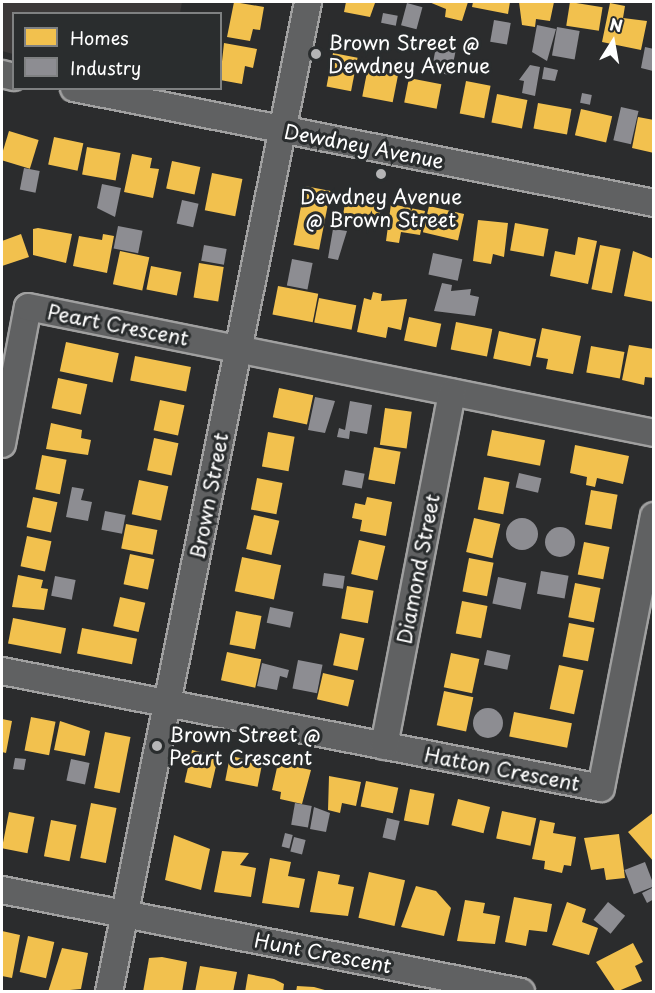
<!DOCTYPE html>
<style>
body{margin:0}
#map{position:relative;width:655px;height:993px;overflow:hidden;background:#2b2c2d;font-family:"Playpen Sans",sans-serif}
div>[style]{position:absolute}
.built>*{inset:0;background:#3c3939}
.homes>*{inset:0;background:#f2c14e;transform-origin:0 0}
.industry>*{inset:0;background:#8d8d92;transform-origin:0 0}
.round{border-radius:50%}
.roads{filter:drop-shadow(2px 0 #a0a0a0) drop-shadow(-2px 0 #a0a0a0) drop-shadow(0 2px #a0a0a0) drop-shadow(0 -2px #a0a0a0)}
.minor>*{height:26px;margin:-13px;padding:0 13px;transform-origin:13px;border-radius:13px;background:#606162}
.dots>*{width:16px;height:16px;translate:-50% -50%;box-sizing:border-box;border:3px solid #2a2d2e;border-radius:50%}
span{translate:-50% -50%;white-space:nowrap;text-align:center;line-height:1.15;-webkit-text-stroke:6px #2a2d2e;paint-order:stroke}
.poi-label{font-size:20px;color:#fff}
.left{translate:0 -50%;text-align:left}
.street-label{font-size:20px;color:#fff}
.frame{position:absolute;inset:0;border:3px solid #fff;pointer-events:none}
.legend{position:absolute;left:12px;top:12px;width:210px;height:78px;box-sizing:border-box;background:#2a2d2e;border:2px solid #7f8182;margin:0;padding:8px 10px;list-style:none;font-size:18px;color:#fff}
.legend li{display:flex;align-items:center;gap:12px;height:30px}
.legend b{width:30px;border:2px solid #7f8182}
.north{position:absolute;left:583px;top:12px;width:60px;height:60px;-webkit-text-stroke:4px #2a2d2e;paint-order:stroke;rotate:11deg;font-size:16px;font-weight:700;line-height:24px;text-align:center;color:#fff}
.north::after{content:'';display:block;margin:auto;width:21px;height:27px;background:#fff;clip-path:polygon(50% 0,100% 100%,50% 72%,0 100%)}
</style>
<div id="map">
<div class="built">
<div style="clip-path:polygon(2px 2px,182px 2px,180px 13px,14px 14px,13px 54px,2px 51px)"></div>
</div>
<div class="homes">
<div style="clip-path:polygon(234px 2px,264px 7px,260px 30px,253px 29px,250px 41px,227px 37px)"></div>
<div style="clip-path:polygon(346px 2px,374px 2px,375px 3px,370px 17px,344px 12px)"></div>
<div style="clip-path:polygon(429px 2px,468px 2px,462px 21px,445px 17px,446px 9px)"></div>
<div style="clip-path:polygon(473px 2px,510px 2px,508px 14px,472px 7px)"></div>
<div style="clip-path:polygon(519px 2px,554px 2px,550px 21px,536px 19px,535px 27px,522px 25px)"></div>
<div style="left:570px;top:2px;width:33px;height:24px;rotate:9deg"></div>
<div style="clip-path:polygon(610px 3px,625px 6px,623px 18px,647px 21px,641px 50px,602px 42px)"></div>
<div style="clip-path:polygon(224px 43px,257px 49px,253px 68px,245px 66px,242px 84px,220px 80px)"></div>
<div style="left:333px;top:53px;width:25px;height:34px;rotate:11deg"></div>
<div style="left:368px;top:67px;width:31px;height:30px;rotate:11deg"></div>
<div style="left:409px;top:78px;width:33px;height:25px;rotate:11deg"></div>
<div style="left:466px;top:81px;width:25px;height:33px;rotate:11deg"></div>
<div style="left:497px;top:94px;width:31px;height:29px;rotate:11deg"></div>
<div style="left:538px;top:103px;width:34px;height:26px;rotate:10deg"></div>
<div style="left:581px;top:109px;width:32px;height:27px;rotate:13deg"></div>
<div style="clip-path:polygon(638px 117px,654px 120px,654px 153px,632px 148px)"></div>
<div style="left:9px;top:131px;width:31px;height:30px;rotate:17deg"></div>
<div style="left:54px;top:137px;width:30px;height:28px;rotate:12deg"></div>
<div style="left:87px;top:147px;width:34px;height:28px;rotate:10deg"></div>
<div style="clip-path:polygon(132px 154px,152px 158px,150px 168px,159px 169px,153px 198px,124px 192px)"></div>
<div style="left:172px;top:161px;width:29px;height:28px;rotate:12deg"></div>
<div style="left:212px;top:173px;width:31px;height:38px;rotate:11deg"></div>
<div style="left:305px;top:186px;width:26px;height:60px;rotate:11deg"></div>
<div style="left:347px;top:194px;width:36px;height:26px;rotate:11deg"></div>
<div style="clip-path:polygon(391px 204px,425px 211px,420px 235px,401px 232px,399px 243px,386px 241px)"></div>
<div style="left:429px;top:206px;width:36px;height:27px;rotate:13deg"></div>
<div style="clip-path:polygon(478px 220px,508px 223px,504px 257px,493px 254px,491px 264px,473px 261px)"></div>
<div style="left:515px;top:223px;width:34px;height:28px;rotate:10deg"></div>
<div style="clip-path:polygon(38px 228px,72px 234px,66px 263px,33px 255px,33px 229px)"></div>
<div style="clip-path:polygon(21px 234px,29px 257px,2px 266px,2px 241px)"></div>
<div style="clip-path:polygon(103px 234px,114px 236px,107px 273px,73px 266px,79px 236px,102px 240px)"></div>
<div style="clip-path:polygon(578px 237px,597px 241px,588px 284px,550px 276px,555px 251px,575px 255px)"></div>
<div style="left:600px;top:245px;width:21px;height:45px;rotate:11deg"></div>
<div style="left:120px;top:251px;width:30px;height:34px;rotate:12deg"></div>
<div style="clip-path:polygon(633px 251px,654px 259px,654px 302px,624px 296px)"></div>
<div style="left:199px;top:263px;width:25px;height:35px;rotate:9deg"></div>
<div style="left:151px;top:266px;width:31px;height:24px;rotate:11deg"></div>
<div style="left:278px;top:286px;width:41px;height:29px;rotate:11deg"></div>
<div style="clip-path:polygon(373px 292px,382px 294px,381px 301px,407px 299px,401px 330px,388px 327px,386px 338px,357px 332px,364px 298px,371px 300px)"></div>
<div style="left:319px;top:298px;width:38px;height:25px;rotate:11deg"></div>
<div style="left:409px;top:317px;width:33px;height:24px;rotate:12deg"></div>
<div style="left:456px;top:322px;width:37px;height:28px;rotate:11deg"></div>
<div style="clip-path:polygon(542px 328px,581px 336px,573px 374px,546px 369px,548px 359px,536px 357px)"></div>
<div style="left:499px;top:331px;width:38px;height:28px;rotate:12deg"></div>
<div style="left:66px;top:342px;width:54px;height:30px;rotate:12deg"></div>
<div style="clip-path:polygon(629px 345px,654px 349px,654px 378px,645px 377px,644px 385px,622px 380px)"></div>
<div style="left:591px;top:346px;width:34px;height:27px;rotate:10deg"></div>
<div style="left:135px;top:356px;width:57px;height:25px;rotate:11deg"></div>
<div style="left:58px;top:378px;width:30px;height:31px;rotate:12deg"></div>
<div style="left:279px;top:388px;width:35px;height:30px;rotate:12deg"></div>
<div style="left:160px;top:400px;width:25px;height:31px;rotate:12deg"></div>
<div style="left:385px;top:408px;width:27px;height:37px;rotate:8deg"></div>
<div style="clip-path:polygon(51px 423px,82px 430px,81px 438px,91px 440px,88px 455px,46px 449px)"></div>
<div style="left:492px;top:430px;width:54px;height:26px;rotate:11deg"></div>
<div style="left:268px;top:432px;width:27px;height:35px;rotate:10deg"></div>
<div style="left:154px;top:438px;width:25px;height:33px;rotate:12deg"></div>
<div style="clip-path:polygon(575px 445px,629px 456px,623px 484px,597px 478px,595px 487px,586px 485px,587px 477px,570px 473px)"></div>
<div style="left:374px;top:447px;width:27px;height:33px;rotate:10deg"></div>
<div style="left:42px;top:455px;width:25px;height:35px;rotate:11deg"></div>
<div style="left:484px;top:477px;width:26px;height:33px;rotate:11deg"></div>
<div style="left:257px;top:478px;width:26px;height:32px;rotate:11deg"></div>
<div style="left:139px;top:480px;width:30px;height:35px;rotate:12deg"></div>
<div style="left:591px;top:490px;width:27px;height:35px;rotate:10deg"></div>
<div style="left:33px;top:497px;width:25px;height:31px;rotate:12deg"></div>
<div style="clip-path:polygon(367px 497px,392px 502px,386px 536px,360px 531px,362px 520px,352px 518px,355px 503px,365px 505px)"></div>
<div style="left:254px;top:515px;width:26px;height:35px;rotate:13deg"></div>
<div style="left:474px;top:518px;width:27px;height:35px;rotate:13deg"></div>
<div style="left:126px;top:524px;width:32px;height:25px;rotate:11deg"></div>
<div style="left:27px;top:536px;width:25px;height:31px;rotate:12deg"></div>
<div style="left:359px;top:540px;width:27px;height:35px;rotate:13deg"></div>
<div style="left:584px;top:542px;width:26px;height:33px;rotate:11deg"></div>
<div style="left:130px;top:554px;width:25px;height:31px;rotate:12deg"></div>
<div style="left:242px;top:557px;width:40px;height:35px;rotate:12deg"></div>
<div style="left:469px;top:558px;width:25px;height:34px;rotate:11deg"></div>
<div style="clip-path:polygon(18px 575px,43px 580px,41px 588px,48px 589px,44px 610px,12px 607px)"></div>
<div style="left:575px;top:583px;width:26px;height:35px;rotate:11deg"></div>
<div style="left:347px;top:586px;width:27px;height:33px;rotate:10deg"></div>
<div style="left:120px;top:597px;width:26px;height:30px;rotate:13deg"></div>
<div style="left:462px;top:601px;width:26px;height:33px;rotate:11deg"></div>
<div style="left:236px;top:611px;width:26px;height:34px;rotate:11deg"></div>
<div style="left:13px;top:618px;width:54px;height:26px;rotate:11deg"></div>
<div style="left:569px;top:623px;width:26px;height:34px;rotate:11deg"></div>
<div style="left:82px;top:628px;width:56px;height:26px;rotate:11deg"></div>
<div style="left:340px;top:633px;width:25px;height:33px;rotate:12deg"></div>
<div style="left:227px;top:652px;width:35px;height:29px;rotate:12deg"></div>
<div style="left:451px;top:653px;width:29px;height:35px;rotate:12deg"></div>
<div style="left:559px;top:665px;width:25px;height:45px;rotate:12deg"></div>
<div style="left:323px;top:673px;width:32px;height:27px;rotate:13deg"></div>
<div style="left:444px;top:691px;width:30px;height:35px;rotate:12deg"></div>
<div style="left:514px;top:712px;width:59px;height:25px;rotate:11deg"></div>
<div style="left:31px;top:717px;width:25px;height:34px;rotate:11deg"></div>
<div style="clip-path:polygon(2px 719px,12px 721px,6px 753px,2px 752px)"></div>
<div style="clip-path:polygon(60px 721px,90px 731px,85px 756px,54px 750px)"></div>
<div style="left:105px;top:732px;width:26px;height:57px;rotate:11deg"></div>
<div style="left:192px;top:750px;width:27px;height:33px;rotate:13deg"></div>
<div style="left:230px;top:756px;width:33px;height:25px;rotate:11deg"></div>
<div style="clip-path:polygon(278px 763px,311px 770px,302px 804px,280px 799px,281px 792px,272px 790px)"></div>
<div style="clip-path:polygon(329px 776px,361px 782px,356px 806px,342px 803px,340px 813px,328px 810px)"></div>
<div style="left:366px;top:781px;width:33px;height:26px;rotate:12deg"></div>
<div style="left:410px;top:789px;width:25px;height:32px;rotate:11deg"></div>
<div style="left:458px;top:799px;width:33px;height:27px;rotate:14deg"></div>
<div style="left:91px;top:803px;width:26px;height:56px;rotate:11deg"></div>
<div style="left:502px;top:811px;width:35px;height:28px;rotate:12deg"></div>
<div style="left:9px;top:812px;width:26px;height:37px;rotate:11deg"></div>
<div style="clip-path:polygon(654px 812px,654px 862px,628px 832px)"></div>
<div style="left:51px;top:820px;width:26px;height:37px;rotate:11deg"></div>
<div style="clip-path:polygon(540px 820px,555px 823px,553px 833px,576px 837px,571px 866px,564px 865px,562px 873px,544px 869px,545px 861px,532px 859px)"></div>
<div style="clip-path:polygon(619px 834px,625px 878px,606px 880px,604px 868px,591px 870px,584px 838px)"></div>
<div style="clip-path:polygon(174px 835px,210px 849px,201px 890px,165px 880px)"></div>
<div style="clip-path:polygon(222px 851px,249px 853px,240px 865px,256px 868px,251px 897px,214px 892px)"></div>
<div style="clip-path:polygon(270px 858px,291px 862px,288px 876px,305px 879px,299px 908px,262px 903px)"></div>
<div style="clip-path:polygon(318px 871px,340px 875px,338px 884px,354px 887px,348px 916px,310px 912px)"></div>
<div style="left:369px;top:872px;width:37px;height:47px;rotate:13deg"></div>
<div style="clip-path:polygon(416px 886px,436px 891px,451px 908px,444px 936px,401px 927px)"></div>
<div style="clip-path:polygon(514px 897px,552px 904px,547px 932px,529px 930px,526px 946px,505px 942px)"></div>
<div style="clip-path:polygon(465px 900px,485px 903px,483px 913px,500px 916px,495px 944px,457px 941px)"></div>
<div style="clip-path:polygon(567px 902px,586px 909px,582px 922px,598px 928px,589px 955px,552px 945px)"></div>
<div style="clip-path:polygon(2px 931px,20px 935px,12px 978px,2px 976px)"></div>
<div style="left:28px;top:936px;width:27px;height:37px;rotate:13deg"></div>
<div style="clip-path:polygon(633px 943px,643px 962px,635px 966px,642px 981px,616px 992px,596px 962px)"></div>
<div style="clip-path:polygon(62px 948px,88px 953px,81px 989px,48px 992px)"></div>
<div style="clip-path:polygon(162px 957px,187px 962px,182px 992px,143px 992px,149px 958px)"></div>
<div style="clip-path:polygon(200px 966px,237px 972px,233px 992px,195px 992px)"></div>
<div style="clip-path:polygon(248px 974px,274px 979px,284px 984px,283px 992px,245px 992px)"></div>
<div style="clip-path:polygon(297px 986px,314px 987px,332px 992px,296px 992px)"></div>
</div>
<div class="industry">
<div style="left:407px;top:3px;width:16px;height:23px;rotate:15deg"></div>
<div style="left:383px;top:13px;width:15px;height:10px;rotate:11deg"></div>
<div style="left:494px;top:20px;width:17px;height:22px;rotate:10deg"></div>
<div style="clip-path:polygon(537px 25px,556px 29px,547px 61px,532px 52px)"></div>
<div style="left:557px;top:27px;width:23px;height:29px;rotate:10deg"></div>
<div style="left:436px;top:47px;width:20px;height:25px;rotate:11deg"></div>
<div style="clip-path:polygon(645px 47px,654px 49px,653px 71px,641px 68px)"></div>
<div style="clip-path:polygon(530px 65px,540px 67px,535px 96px,522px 93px,524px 81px,519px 80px)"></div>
<div style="clip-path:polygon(544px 67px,558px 70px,555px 81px,542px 79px)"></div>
<div style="left:582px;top:93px;width:10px;height:10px;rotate:11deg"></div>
<div style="left:621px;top:107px;width:18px;height:34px;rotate:13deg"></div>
<div style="left:24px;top:168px;width:16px;height:22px;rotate:11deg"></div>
<div style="clip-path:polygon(102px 184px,121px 188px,115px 217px,97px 208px)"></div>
<div style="left:182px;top:200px;width:17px;height:24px;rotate:13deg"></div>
<div style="left:118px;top:226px;width:25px;height:23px;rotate:11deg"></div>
<div style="clip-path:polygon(333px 229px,347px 231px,338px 260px,328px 258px)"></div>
<div style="left:204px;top:245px;width:23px;height:16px;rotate:10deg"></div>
<div style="left:433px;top:253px;width:30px;height:22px;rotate:12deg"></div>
<div style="left:292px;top:259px;width:21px;height:27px;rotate:11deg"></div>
<div style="clip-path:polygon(442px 283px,452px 285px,451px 291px,471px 289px,470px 295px,479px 297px,475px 316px,434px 311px)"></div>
<div style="clip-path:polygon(315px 397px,335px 401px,325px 433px,308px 430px)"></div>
<div style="clip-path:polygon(350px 401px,372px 405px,367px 434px,350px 431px,349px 439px,337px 437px,339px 428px,345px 430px)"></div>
<div style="left:345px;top:470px;width:20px;height:15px;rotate:11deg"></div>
<div style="left:519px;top:473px;width:23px;height:15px;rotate:13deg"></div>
<div style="clip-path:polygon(72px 487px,84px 489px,81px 500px,92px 502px,88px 521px,66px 517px)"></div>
<div style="left:105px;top:511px;width:21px;height:19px;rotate:11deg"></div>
<div class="round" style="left:506px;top:518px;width:32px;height:32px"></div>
<div class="round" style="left:545px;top:527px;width:30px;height:30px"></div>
<div style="left:541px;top:571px;width:28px;height:23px;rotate:10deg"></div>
<div style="left:324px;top:573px;width:21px;height:13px;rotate:8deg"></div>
<div style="left:55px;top:576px;width:21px;height:20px;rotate:11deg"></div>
<div style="left:498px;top:577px;width:29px;height:27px;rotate:12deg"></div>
<div style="left:270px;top:607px;width:24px;height:16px;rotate:12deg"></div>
<div style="left:487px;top:650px;width:24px;height:15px;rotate:12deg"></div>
<div style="left:298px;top:660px;width:25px;height:29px;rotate:11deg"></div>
<div style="clip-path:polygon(262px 663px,289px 670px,287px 678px,280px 676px,277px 690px,257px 686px)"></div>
<div class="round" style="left:473px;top:708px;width:30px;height:30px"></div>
<div style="clip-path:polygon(15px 758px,26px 759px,24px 770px,13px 769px)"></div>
<div style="left:71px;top:759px;width:19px;height:22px;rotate:12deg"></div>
<div style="left:295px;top:803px;width:17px;height:22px;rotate:10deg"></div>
<div style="clip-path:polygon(314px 807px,330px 813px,326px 832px,310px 829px)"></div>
<div style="left:387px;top:818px;width:13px;height:20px;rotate:13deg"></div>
<div style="left:285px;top:833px;width:8px;height:14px;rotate:14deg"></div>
<div style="left:294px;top:837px;width:12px;height:15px;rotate:14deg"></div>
<div style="left:645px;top:862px;width:26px;height:22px;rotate:69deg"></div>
<div style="clip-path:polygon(654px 887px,654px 899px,647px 903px,642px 893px)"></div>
<div style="left:608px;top:902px;width:22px;height:23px;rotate:39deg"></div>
</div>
<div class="roads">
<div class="minor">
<div style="left:2px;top:74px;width:12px;rotate:14deg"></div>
<div style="left:74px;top:88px;width:591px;rotate:11.21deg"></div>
<div style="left:2px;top:444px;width:139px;rotate:-79.3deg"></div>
<div style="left:28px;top:307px;width:639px;rotate:11.38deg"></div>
<div style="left:2px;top:671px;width:610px;rotate:11.05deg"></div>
<div style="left:601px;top:788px;width:277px;rotate:-79deg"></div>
<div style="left:384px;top:746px;width:360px;rotate:-79.1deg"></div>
<div style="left:2px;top:890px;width:529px;rotate:11.12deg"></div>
<div style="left:109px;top:992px;width:1010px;rotate:-78.63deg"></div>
</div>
</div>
<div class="dots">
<div style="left:316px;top:54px;background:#b5b5b6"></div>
<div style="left:381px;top:174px;background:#b5b5b6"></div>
<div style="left:157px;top:746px;background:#b5b5b6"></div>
</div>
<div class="poi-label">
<span class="left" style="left:328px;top:54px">Brown Street @<br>Dewdney Avenue</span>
<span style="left:381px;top:208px">Dewdney Avenue<br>@ Brown Street</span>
<span class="left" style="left:169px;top:746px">Brown Street @<br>Peart Crescent</span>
</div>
<div class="street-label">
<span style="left:364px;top:146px;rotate:11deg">Dewdney Avenue</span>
<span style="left:118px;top:325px;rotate:11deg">Peart Crescent</span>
<span style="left:209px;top:496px;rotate:-79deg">Brown Street</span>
<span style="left:418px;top:569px;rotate:-79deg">Diamond Street</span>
<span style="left:502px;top:769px;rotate:11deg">Hatton Crescent</span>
<span style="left:323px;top:953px;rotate:11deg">Hunt Crescent</span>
</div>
<div class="frame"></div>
<ul class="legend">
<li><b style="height:16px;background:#f2c14e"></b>Homes</li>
<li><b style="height:16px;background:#8d8d92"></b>Industry</li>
</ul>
<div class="north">N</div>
</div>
